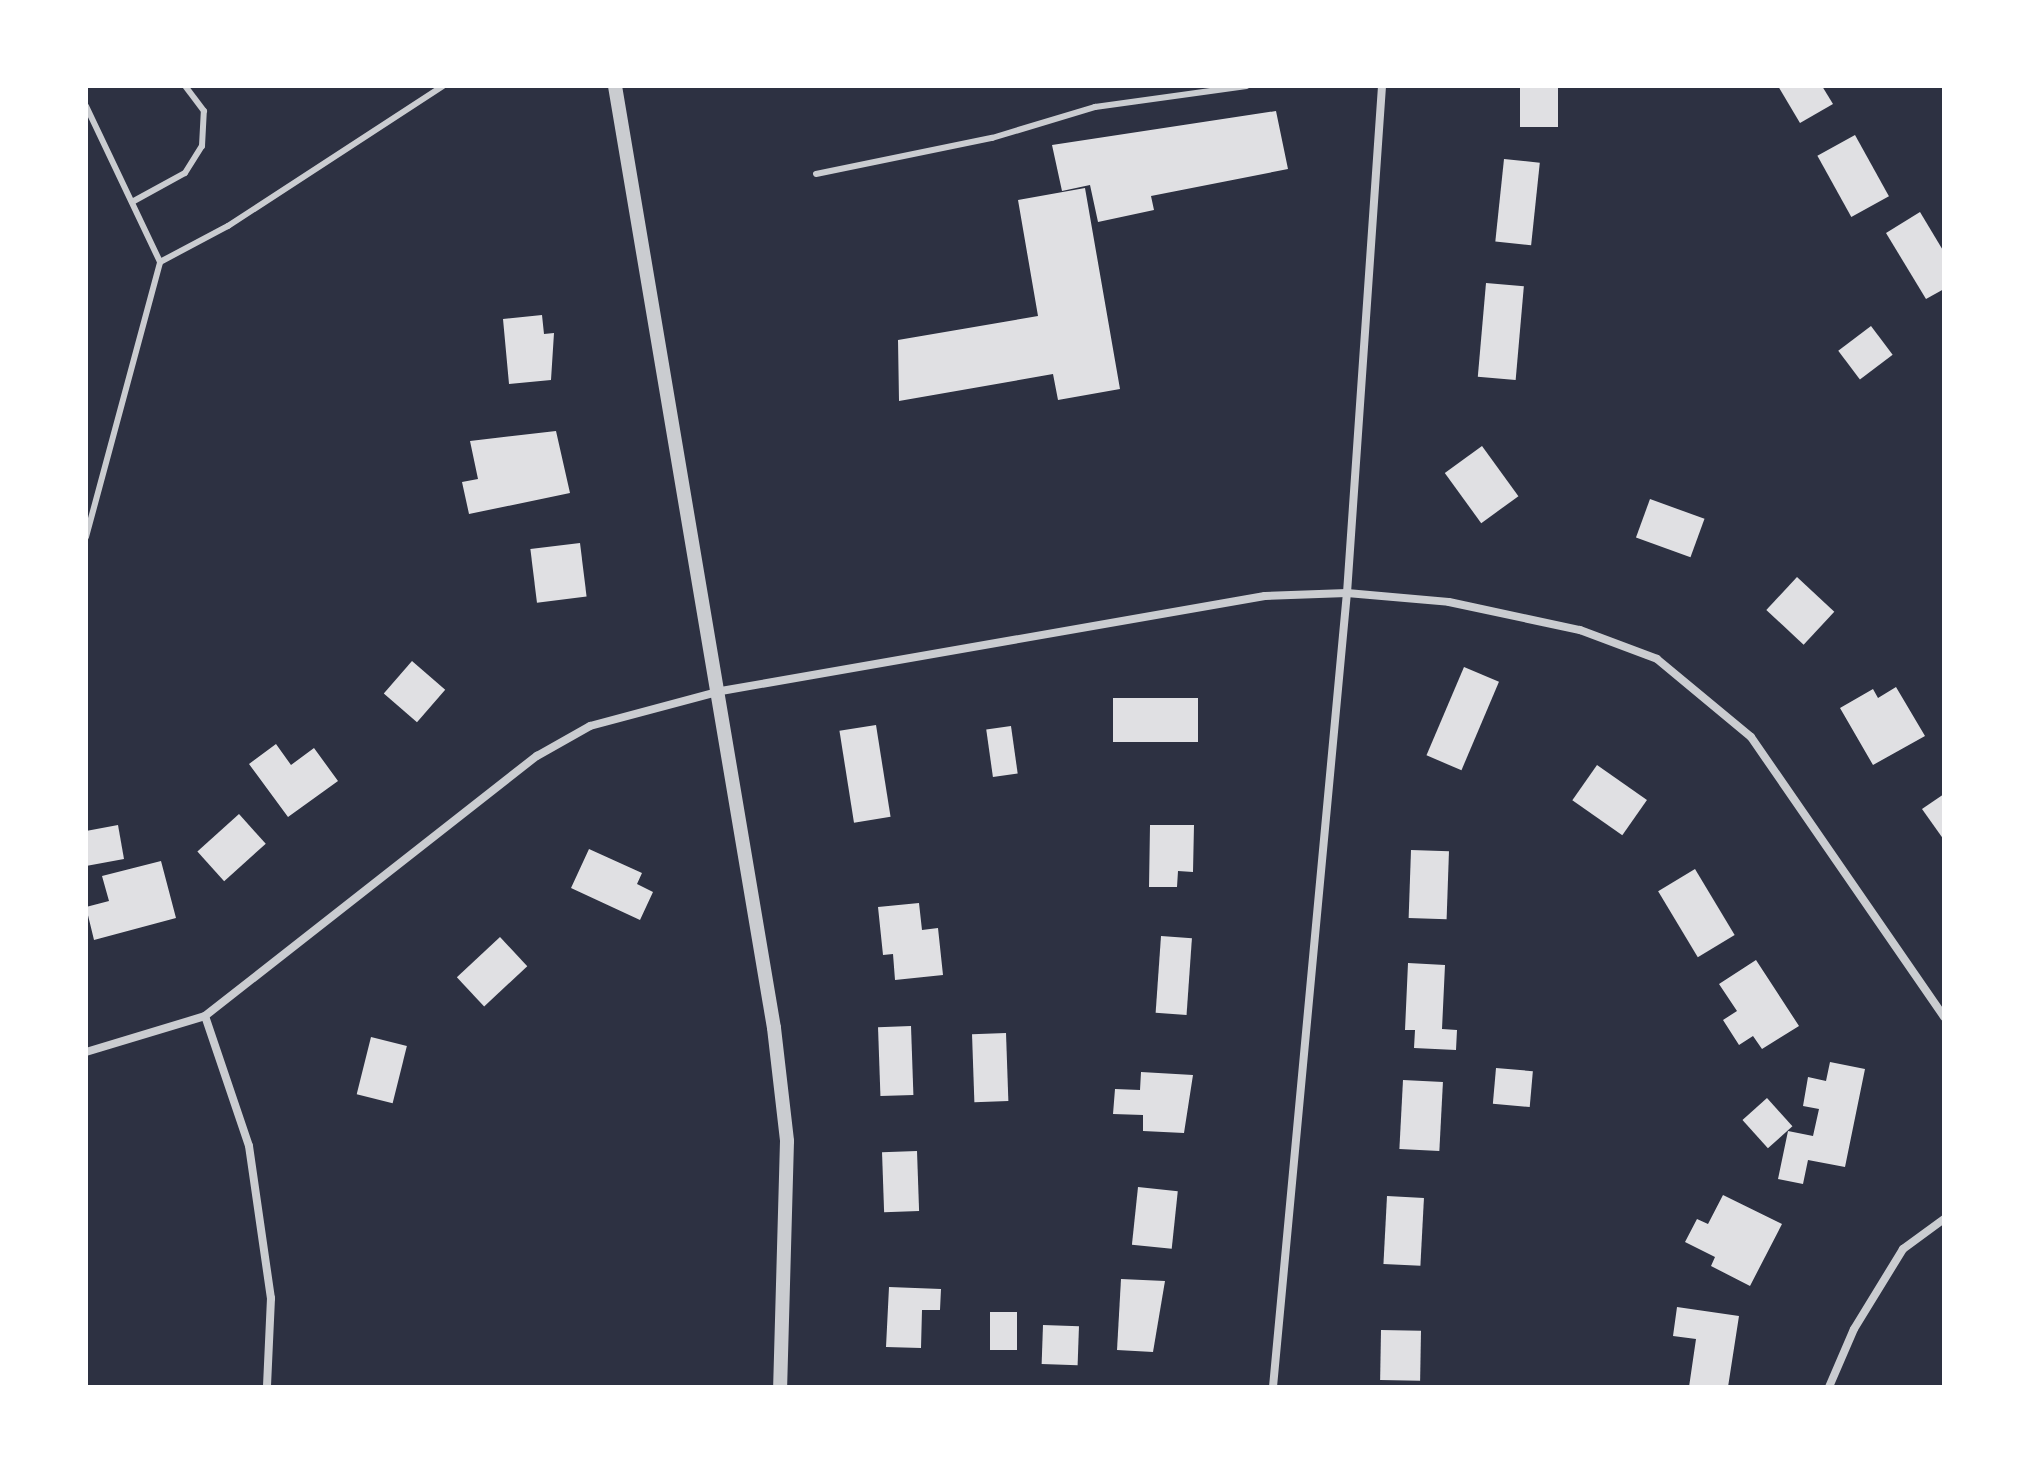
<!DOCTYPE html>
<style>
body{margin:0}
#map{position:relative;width:2030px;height:1473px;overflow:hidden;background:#2d3142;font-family:Cabin,sans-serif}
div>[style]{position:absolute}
.building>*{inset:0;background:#e0e0e3;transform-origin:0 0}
.service>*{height:6px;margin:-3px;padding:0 3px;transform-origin:3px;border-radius:3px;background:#caccd0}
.minor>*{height:8px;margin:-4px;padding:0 4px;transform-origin:4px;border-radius:4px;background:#caccd0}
.tertiary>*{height:14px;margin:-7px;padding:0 7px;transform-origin:7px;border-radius:7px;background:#caccd0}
span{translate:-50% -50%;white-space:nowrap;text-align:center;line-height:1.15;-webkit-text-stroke:6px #fff;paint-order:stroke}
.frame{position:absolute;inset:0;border:88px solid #fff;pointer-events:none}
</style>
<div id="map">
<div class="building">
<div style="left:1520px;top:86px;width:38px;height:41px"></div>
<div style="clip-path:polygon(1778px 86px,1822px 86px,1833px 104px,1800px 123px)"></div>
<div style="clip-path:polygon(1276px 111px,1288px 169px,1151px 196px,1154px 210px,1098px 222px,1090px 185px,1062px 191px,1052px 145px)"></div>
<div style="left:1855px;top:135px;width:70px;height:43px;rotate:61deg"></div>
<div style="left:1504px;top:159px;width:36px;height:83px;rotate:6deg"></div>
<div style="clip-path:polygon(1085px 188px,1120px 389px,1058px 400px,1053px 374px,899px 401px,898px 340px,1038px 316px,1018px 200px)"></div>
<div style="clip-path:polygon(1920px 212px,1944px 252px,1944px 289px,1926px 299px,1886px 233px)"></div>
<div style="left:1486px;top:283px;width:38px;height:94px;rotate:5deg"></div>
<div style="clip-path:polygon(542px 315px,544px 334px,554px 333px,551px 380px,509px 384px,503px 319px)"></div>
<div style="left:1871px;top:326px;width:36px;height:41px;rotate:53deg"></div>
<div style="clip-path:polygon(556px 431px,570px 493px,469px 514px,462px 482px,478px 479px,470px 441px)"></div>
<div style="left:1482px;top:446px;width:62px;height:46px;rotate:54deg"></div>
<div style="left:1650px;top:499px;width:58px;height:41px;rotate:20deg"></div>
<div style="left:580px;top:543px;width:54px;height:50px;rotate:83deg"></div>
<div style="left:1797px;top:577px;width:51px;height:45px;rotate:43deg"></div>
<div style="left:412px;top:661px;width:44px;height:43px;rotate:41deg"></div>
<div style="left:1464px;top:667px;width:38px;height:96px;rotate:23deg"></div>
<div style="clip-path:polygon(1896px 687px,1925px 736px,1873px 765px,1840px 708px,1873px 689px,1878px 698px)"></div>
<div style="left:1198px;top:698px;width:44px;height:85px;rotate:90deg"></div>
<div style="left:876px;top:725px;width:93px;height:37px;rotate:81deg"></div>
<div style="left:1011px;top:726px;width:48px;height:25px;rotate:82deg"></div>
<div style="clip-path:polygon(276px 744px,291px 765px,314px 748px,338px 781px,288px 817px,249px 764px)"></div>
<div style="left:1597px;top:765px;width:61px;height:43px;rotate:35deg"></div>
<div style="clip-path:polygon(1944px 794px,1944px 840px,1922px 809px)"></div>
<div style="left:239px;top:814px;width:40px;height:56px;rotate:48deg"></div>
<div style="clip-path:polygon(118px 825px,124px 859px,86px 866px,86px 831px)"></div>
<div style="clip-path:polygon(1150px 825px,1194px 825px,1193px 872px,1178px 871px,1177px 887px,1149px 887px)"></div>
<div style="clip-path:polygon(589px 849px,642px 873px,637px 884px,653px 892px,640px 920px,571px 888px)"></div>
<div style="left:1411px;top:850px;width:38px;height:68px;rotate:2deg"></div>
<div style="clip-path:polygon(161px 861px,176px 918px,94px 940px,86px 907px,109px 901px,102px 876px)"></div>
<div style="left:1695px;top:869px;width:77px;height:43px;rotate:59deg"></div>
<div style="clip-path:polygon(919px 903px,922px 930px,938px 928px,943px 975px,895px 980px,893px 954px,883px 955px,878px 907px)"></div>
<div style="left:1161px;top:936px;width:31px;height:77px;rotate:4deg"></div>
<div style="left:500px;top:937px;width:40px;height:59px;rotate:47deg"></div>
<div style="clip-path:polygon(1756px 960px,1799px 1026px,1762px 1049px,1753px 1036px,1739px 1045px,1723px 1020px,1737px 1011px,1719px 984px)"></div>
<div style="clip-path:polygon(1408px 963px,1445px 965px,1442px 1029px,1457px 1030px,1456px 1050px,1414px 1048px,1415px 1030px,1405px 1030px)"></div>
<div style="left:911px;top:1026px;width:69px;height:33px;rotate:88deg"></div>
<div style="left:1006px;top:1033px;width:68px;height:34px;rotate:88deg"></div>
<div style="left:371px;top:1037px;width:37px;height:59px;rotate:14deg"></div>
<div style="clip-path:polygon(1830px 1062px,1865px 1069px,1845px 1167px,1808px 1160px,1803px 1184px,1778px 1179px,1788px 1131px,1813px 1136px,1819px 1109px,1803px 1106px,1808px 1077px,1826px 1081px)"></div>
<div style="left:1496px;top:1068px;width:37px;height:36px;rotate:5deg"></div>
<div style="clip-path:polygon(1141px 1072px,1193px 1075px,1184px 1133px,1143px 1131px,1143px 1115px,1113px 1114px,1115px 1089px,1140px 1090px)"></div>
<div style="left:1403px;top:1080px;width:40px;height:69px;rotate:3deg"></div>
<div style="left:1767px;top:1098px;width:38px;height:33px;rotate:48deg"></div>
<div style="left:917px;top:1151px;width:60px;height:35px;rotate:88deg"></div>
<div style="left:1138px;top:1187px;width:40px;height:58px;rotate:6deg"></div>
<div style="clip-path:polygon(1723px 1195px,1782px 1224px,1750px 1286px,1711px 1266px,1715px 1257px,1685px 1242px,1697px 1219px,1708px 1224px)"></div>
<div style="left:1387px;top:1196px;width:37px;height:68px;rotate:3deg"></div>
<div style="clip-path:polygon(1121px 1279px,1165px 1281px,1153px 1352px,1117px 1350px)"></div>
<div style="clip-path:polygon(889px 1287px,941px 1289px,940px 1310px,922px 1310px,921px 1348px,886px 1347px)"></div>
<div style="clip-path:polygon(1677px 1307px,1739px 1316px,1728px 1387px,1689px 1387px,1696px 1339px,1673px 1336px)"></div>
<div style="left:990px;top:1312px;width:27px;height:38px"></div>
<div style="left:1043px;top:1325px;width:36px;height:39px;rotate:2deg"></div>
<div style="left:1381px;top:1330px;width:40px;height:50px;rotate:1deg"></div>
</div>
<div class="service">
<div style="left:86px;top:106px;width:173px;rotate:64.6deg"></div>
<div style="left:160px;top:262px;width:77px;rotate:-27.9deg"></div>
<div style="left:228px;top:226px;width:257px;rotate:-33.1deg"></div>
<div style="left:816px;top:174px;width:180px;rotate:-11.6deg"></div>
<div style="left:992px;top:138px;width:108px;rotate:-16.8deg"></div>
<div style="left:1095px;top:107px;width:153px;rotate:-7.9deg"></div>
<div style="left:132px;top:202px;width:60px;rotate:-28.7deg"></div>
<div style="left:185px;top:173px;width:32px;rotate:-58deg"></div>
<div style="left:202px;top:146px;width:35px;rotate:-87deg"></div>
<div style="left:204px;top:111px;width:31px;rotate:-127deg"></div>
<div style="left:86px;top:537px;width:285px;rotate:-74.9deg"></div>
</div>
<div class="minor">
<div style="left:205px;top:1016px;width:137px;rotate:71.3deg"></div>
<div style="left:249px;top:1146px;width:154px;rotate:81.8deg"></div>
<div style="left:271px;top:1298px;width:89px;rotate:92.6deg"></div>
<div style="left:86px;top:1052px;width:124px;rotate:-16.8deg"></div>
<div style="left:205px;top:1016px;width:422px;rotate:-38.1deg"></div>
<div style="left:537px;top:756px;width:61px;rotate:-29.5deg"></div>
<div style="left:590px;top:726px;width:136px;rotate:-15deg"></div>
<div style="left:721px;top:691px;width:552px;rotate:-9.91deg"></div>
<div style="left:1265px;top:596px;width:82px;rotate:-2.1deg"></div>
<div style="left:1347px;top:593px;width:102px;rotate:5deg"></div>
<div style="left:1449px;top:602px;width:134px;rotate:12.1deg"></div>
<div style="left:1580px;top:630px;width:82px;rotate:20.6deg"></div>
<div style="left:1657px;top:659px;width:122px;rotate:39.7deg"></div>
<div style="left:1751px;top:737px;width:340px;rotate:55.4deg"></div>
<div style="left:1273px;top:1387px;width:797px;rotate:-84.68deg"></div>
<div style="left:1347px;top:593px;width:508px;rotate:-86.05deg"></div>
<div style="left:1829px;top:1387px;width:63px;rotate:-66.7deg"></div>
<div style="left:1854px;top:1329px;width:94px;rotate:-58.5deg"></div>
<div style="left:1903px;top:1249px;width:51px;rotate:-36.2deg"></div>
</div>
<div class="tertiary">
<div style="left:615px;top:86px;width:955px;rotate:80.42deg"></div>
<div style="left:774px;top:1028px;width:114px;rotate:83.4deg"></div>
<div style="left:787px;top:1141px;width:246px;rotate:91.6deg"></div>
</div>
<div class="frame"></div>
</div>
